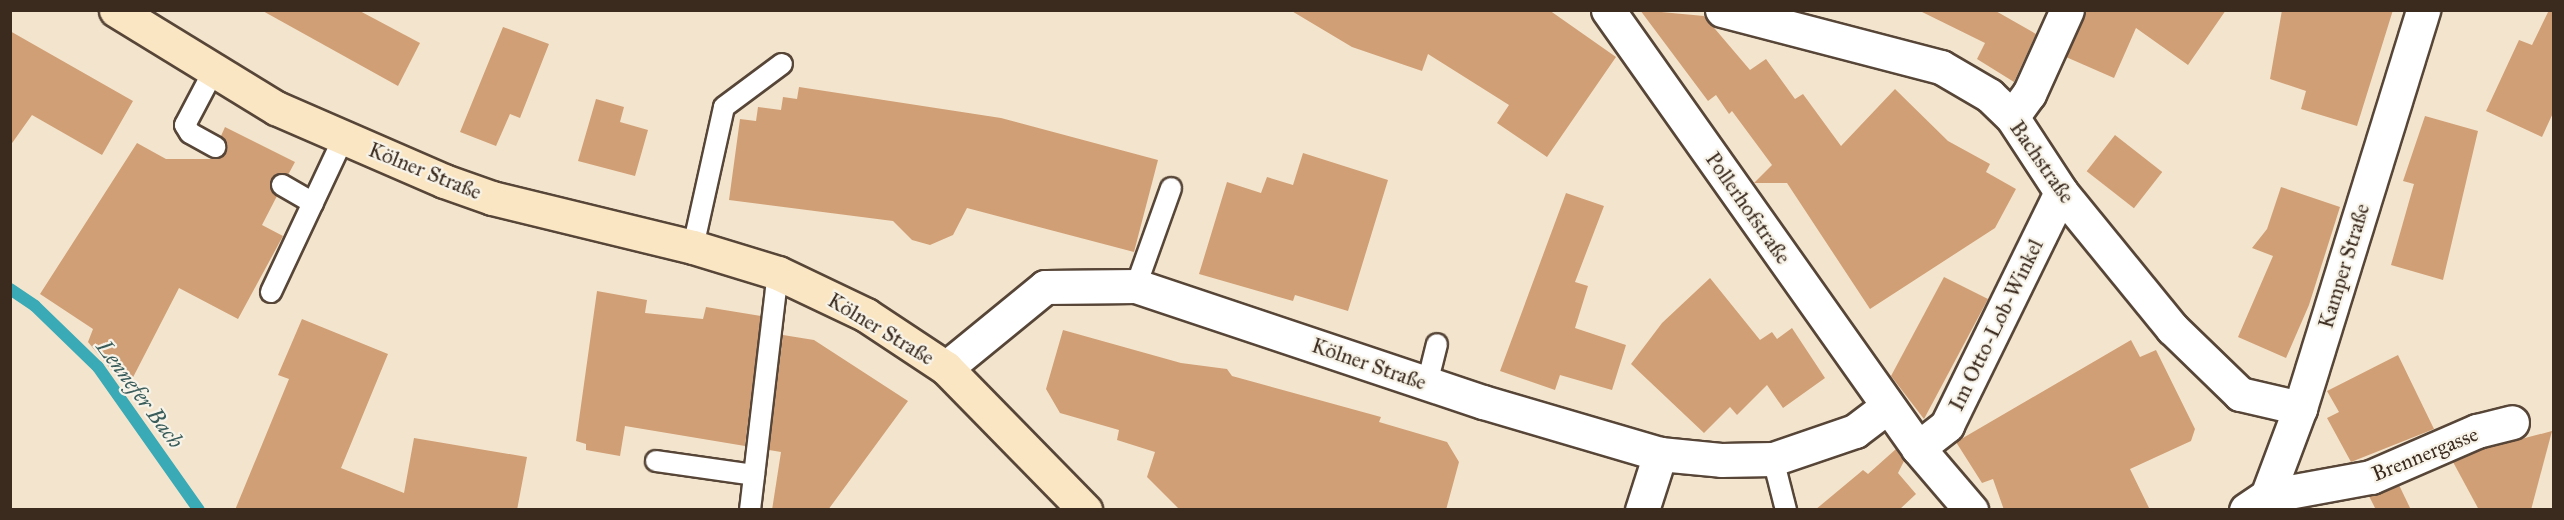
<!DOCTYPE html>
<meta charset="utf-8">
<style>
body{margin:0}
#map{position:relative;width:2564px;height:520px;overflow:hidden;background:#f3e5cd;font-family:"IM FELL Great Primer",serif}
div>[style]{position:absolute}
.stream>*{height:12px;margin:-6px;padding:0 6px;transform-origin:6px;border-radius:6px;background:#39aab6}
.building>*{inset:0;background:#d19f76;transform-origin:0 0}
.roads{filter:drop-shadow(2px 0 #574638) drop-shadow(-2px 0 #574638) drop-shadow(0 2px #574638) drop-shadow(0 -2px #574638)}
.service>*{height:20px;margin:-10px;padding:0 10px;transform-origin:10px;border-radius:10px;background:#fff}
.minor>*{height:33px;margin:-16.5px;padding:0 16.5px;transform-origin:16.5px;border-radius:16.5px;background:#fff}
.secondary>*{height:33px;margin:-16.5px;padding:0 16.5px;transform-origin:16.5px;border-radius:16.5px;background:#fbe6c4}
span{translate:-50% -50%;white-space:nowrap;text-align:center;line-height:1.15;-webkit-text-stroke:4.5px #f7f3e8;paint-order:stroke}
.street-label{font-size:21px;color:#3b2a1e}
.water-label{font-size:22px;color:#3a5d5b;font-style:italic}
.frame{position:absolute;inset:0;border:12px solid #3b2a1e;pointer-events:none}
</style>
<div id="map">
<div class="stream">
<div style="left:10px;top:289px;width:30px;rotate:34deg"></div>
<div style="left:35px;top:306px;width:88px;rotate:44.1deg"></div>
<div style="left:98px;top:367px;width:175px;rotate:54.8deg"></div>
</div>
<div class="building">
<div style="clip-path:polygon(261px 10px,358px 10px,420px 43px,398px 86px)"></div>
<div style="clip-path:polygon(1290px 10px,1549px 10px,1616px 57px,1547px 157px,1497px 123px,1509px 105px,1428px 54px,1422px 71px,1352px 47px)"></div>
<div style="clip-path:polygon(1640px 10px,1704px 16px,1750px 70px,1766px 59px,1795px 99px,1803px 94px,1841px 146px,1895px 89px,1948px 141px,1990px 164px,1986px 172px,2016px 189px,1995px 228px,1870px 309px,1787px 183px,1754px 183px,1772px 165px,1732px 111px,1729px 114px,1716px 95px,1708px 101px)"></div>
<div style="clip-path:polygon(1918px 10px,1994px 10px,2036px 34px,2014px 82px,1977px 59px,1985px 43px)"></div>
<div style="clip-path:polygon(2086px 10px,2226px 10px,2188px 65px,2136px 28px,2114px 78px,2066px 57px)"></div>
<div style="clip-path:polygon(2282px 10px,2393px 10px,2357px 126px,2301px 109px,2306px 91px,2270px 79px)"></div>
<div style="clip-path:polygon(2549px 10px,2553px 10px,2553px 113px,2542px 137px,2486px 111px,2519px 40px,2532px 45px)"></div>
<div style="clip-path:polygon(503px 27px,549px 44px,520px 118px,510px 114px,496px 146px,460px 132px)"></div>
<div style="clip-path:polygon(10px 31px,133px 101px,102px 155px,32px 115px,10px 146px)"></div>
<div style="clip-path:polygon(799px 87px,1001px 118px,1158px 160px,1134px 252px,967px 208px,953px 235px,930px 245px,912px 240px,893px 221px,729px 200px,740px 119px,756px 121px,758px 107px,781px 110px,783px 97px,797px 99px)"></div>
<div style="clip-path:polygon(596px 99px,624px 107px,620px 122px,648px 130px,635px 176px,578px 161px)"></div>
<div style="clip-path:polygon(2425px 116px,2478px 131px,2443px 280px,2391px 265px,2414px 184px,2403px 181px)"></div>
<div style="clip-path:polygon(225px 127px,295px 162px,288px 175px,277px 174px,271px 180px,271px 190px,277px 196px,262px 225px,283px 236px,238px 319px,179px 288px,127px 389px,88px 342px,93px 329px,40px 294px,137px 143px,166px 159px,216px 159px,226px 152px,226px 141px,221px 136px)"></div>
<div style="left:2115px;top:135px;width:60px;height:46px;rotate:38deg"></div>
<div style="clip-path:polygon(1303px 153px,1388px 180px,1348px 311px,1295px 295px,1293px 301px,1199px 274px,1227px 182px,1261px 193px,1267px 177px,1293px 185px)"></div>
<div style="clip-path:polygon(2281px 187px,2340px 207px,2309px 305px,2286px 358px,2238px 337px,2273px 256px,2252px 248px,2267px 229px)"></div>
<div style="clip-path:polygon(1566px 193px,1604px 206px,1575px 282px,1588px 286px,1575px 328px,1626px 345px,1612px 390px,1560px 375px,1555px 390px,1500px 371px)"></div>
<div style="clip-path:polygon(1944px 277px,1988px 299px,1924px 419px,1891px 376px)"></div>
<div style="clip-path:polygon(1710px 278px,1760px 340px,1772px 332px,1777px 339px,1792px 328px,1825px 378px,1783px 408px,1767px 385px,1737px 415px,1730px 407px,1704px 433px,1631px 364px,1662px 323px)"></div>
<div style="clip-path:polygon(597px 291px,647px 300px,645px 313px,703px 319px,706px 307px,761px 316px,745px 446px,625px 426px,620px 456px,586px 450px,586px 444px,576px 441px)"></div>
<div style="clip-path:polygon(302px 319px,388px 354px,341px 468px,404px 493px,414px 438px,527px 457px,517px 510px,235px 510px,289px 379px,278px 375px)"></div>
<div style="clip-path:polygon(1063px 330px,1181px 363px,1227px 369px,1232px 376px,1381px 417px,1379px 422px,1447px 442px,1459px 462px,1446px 510px,1180px 510px,1147px 477px,1155px 452px,1117px 440px,1119px 430px,1060px 413px,1046px 389px)"></div>
<div style="clip-path:polygon(783px 335px,814px 340px,908px 401px,828px 510px,772px 510px,781px 452px,769px 450px)"></div>
<div style="clip-path:polygon(2131px 340px,2140px 357px,2156px 350px,2195px 429px,2191px 441px,2130px 469px,2150px 510px,2004px 510px,1993px 479px,1982px 483px,1956px 442px)"></div>
<div style="clip-path:polygon(2398px 355px,2434px 429px,2351px 462px,2327px 418px,2339px 412px,2327px 391px)"></div>
<div style="clip-path:polygon(2552px 431px,2531px 510px,2479px 510px,2453px 462px,2483px 449px)"></div>
<div style="clip-path:polygon(1896px 449px,1904px 461px,1898px 473px,1916px 494px,1899px 510px,1815px 510px,1863px 470px,1868px 474px)"></div>
<div style="clip-path:polygon(2399px 485px,2411px 510px,2376px 510px,2369px 496px)"></div>
</div>
<div class="roads">
<div class="service">
<div style="left:214px;top:70px;width:62px;rotate:117.8deg"></div>
<div style="left:185px;top:125px;width:9px;rotate:58deg"></div>
<div style="left:190px;top:133px;width:29px;rotate:29deg"></div>
<div style="left:282px;top:185px;width:36px;rotate:30deg"></div>
<div style="left:693px;top:247px;width:143px;rotate:-77.5deg"></div>
<div style="left:724px;top:107px;width:72px;rotate:-36.6deg"></div>
<div style="left:1136px;top:286px;width:104px;rotate:-70.3deg"></div>
<div style="left:271px;top:292px;width:171px;rotate:-64.8deg"></div>
<div style="left:1427px;top:384px;width:41px;rotate:-76deg"></div>
<div style="left:1773px;top:459px;width:53px;rotate:75.7deg"></div>
<div style="left:656px;top:461px;width:99px;rotate:8.1deg"></div>
<div style="left:750px;top:510px;width:239px;rotate:-83.3deg"></div>
</div>
<div class="minor">
<div style="left:1608px;top:10px;width:537px;rotate:54.71deg"></div>
<div style="left:1918px;top:448px;width:82px;rotate:49.5deg"></div>
<div style="left:1722px;top:10px;width:226px;rotate:14.6deg"></div>
<div style="left:1941px;top:67px;width:56px;rotate:30.3deg"></div>
<div style="left:1989px;top:95px;width:32px;rotate:44deg"></div>
<div style="left:2012px;top:117px;width:90px;rotate:56.8deg"></div>
<div style="left:2061px;top:192px;width:176px;rotate:50.8deg"></div>
<div style="left:2172px;top:328px;width:95px;rotate:44.1deg"></div>
<div style="left:2240px;top:394px;width:62px;rotate:13.1deg"></div>
<div style="left:2012px;top:117px;width:29px;rotate:-54deg"></div>
<div style="left:2029px;top:94px;width:92px;rotate:-65.7deg"></div>
<div style="left:946px;top:368px;width:128px;rotate:-39.3deg"></div>
<div style="left:1045px;top:287px;width:91px;rotate:-0.6deg"></div>
<div style="left:1136px;top:286px;width:366px;rotate:18.5deg"></div>
<div style="left:1483px;top:402px;width:184px;rotate:16.4deg"></div>
<div style="left:1660px;top:454px;width:61px;rotate:5.6deg"></div>
<div style="left:1721px;top:460px;width:52px;rotate:-1.1deg"></div>
<div style="left:1773px;top:459px;width:87px;rotate:-18.9deg"></div>
<div style="left:1855px;top:431px;width:41px;rotate:-37.1deg"></div>
<div style="left:1918px;top:448px;width:37px;rotate:-38deg"></div>
<div style="left:1947px;top:425px;width:259px;rotate:-63.9deg"></div>
<div style="left:2267px;top:496px;width:106px;rotate:-10.4deg"></div>
<div style="left:2371px;top:477px;width:116px;rotate:-23.5deg"></div>
<div style="left:2477px;top:431px;width:36px;rotate:-14deg"></div>
<div style="left:1642px;top:510px;width:59px;rotate:-72.2deg"></div>
<div style="left:2246px;top:510px;width:25px;rotate:-34deg"></div>
<div style="left:2267px;top:496px;width:94px;rotate:-69.4deg"></div>
<div style="left:2300px;top:408px;width:417px;rotate:-72.8deg"></div>
</div>
<div class="secondary">
<div style="left:116px;top:10px;width:188px;rotate:31.5deg"></div>
<div style="left:276px;top:108px;width:183px;rotate:23.5deg"></div>
<div style="left:444px;top:181px;width:51px;rotate:19.5deg"></div>
<div style="left:492px;top:198px;width:207px;rotate:13.7deg"></div>
<div style="left:693px;top:247px;width:89px;rotate:17deg"></div>
<div style="left:778px;top:273px;width:98px;rotate:25.5deg"></div>
<div style="left:866px;top:315px;width:96px;rotate:33.5deg"></div>
<div style="left:946px;top:368px;width:199px;rotate:45.6deg"></div>
</div>
</div>
<div class="street-label">
<span style="left:2042px;top:162px;rotate:55deg">Bachstraße</span>
<span style="left:425px;top:171px;rotate:22deg">Kölner Straße</span>
<span style="left:1748px;top:208px;rotate:55deg">Pollerhofstraße</span>
<span style="left:2344px;top:266px;rotate:-73deg">Kamper Straße</span>
<span style="left:1996px;top:325px;rotate:-64deg">Im Otto-Lob-Winkel</span>
<span style="left:881px;top:329px;rotate:31deg">Kölner Straße</span>
<span style="left:1369px;top:364px;rotate:19deg">Kölner Straße</span>
<span style="left:2425px;top:454px;rotate:-22deg">Brennergasse</span>
</div>
<div class="water-label">
<span style="left:140px;top:394px;rotate:53deg">Lennefer Bach</span>
</div>
<div class="frame"></div>
</div>
